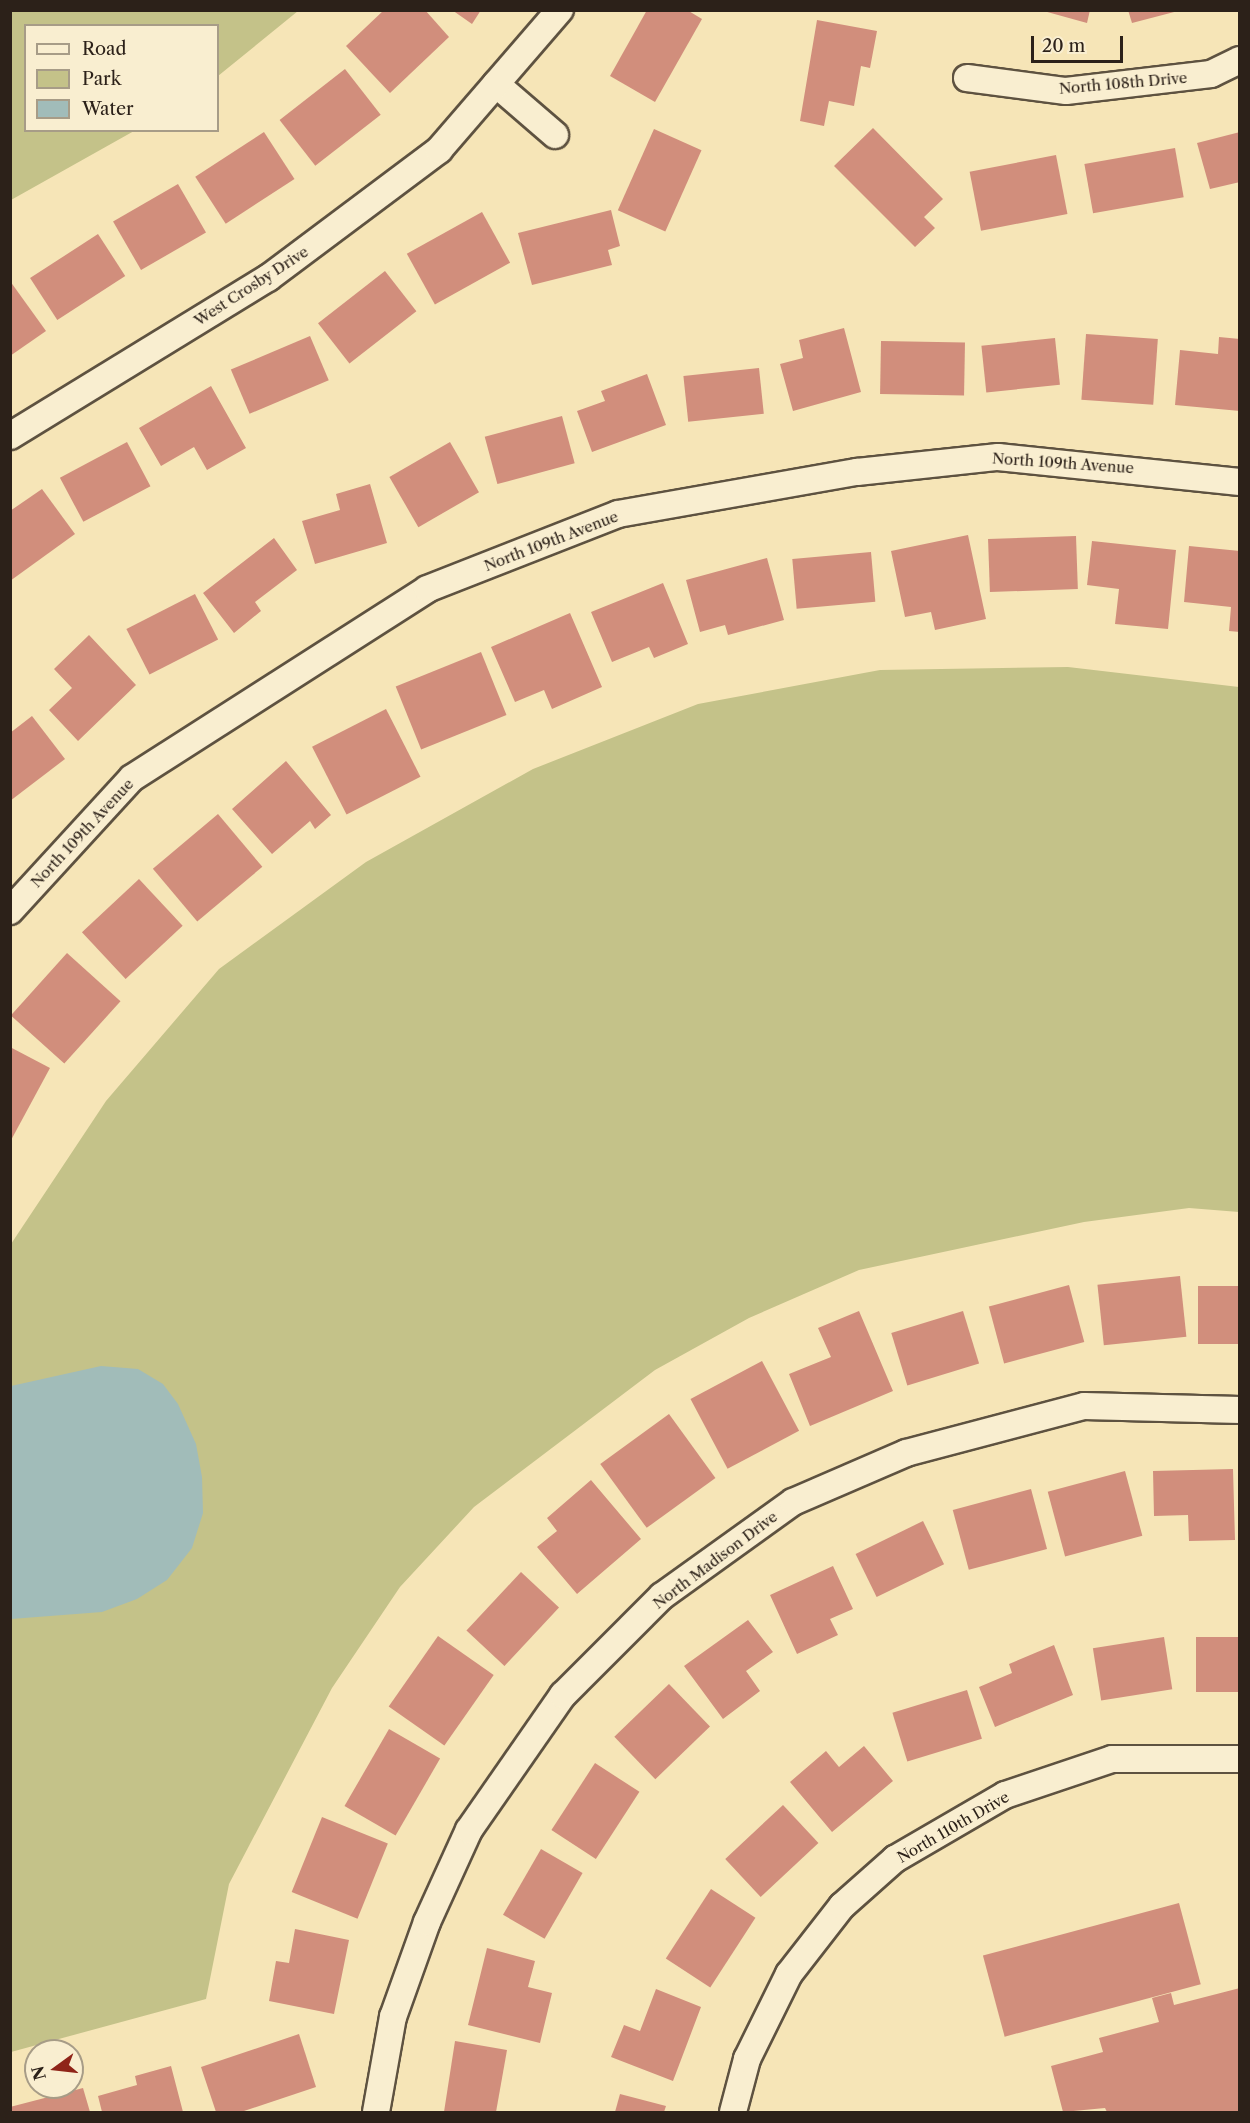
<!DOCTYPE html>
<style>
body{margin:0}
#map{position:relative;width:1250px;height:2123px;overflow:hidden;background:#f6e5b7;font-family:"Libre Caslon Text",serif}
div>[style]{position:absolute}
.green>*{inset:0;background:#c4c289}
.water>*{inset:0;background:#a1bcb9}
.building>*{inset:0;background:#d18e7c;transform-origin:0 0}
.roads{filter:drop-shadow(2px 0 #5e5240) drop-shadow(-2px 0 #5e5240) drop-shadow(0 2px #5e5240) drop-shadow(0 -2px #5e5240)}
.minor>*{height:26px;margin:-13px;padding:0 13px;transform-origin:13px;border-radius:13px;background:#f9eed0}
span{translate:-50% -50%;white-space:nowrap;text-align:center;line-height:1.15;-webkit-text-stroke:4.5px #f9eed0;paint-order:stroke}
.street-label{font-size:15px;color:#2c2119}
.frame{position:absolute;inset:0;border:12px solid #2c2119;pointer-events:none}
.legend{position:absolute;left:24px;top:24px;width:195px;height:108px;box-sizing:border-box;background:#f9eed0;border:2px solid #a79c87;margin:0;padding:8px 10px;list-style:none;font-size:18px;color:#2c2119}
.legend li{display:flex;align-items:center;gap:12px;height:30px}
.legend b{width:30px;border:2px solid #a79c87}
.north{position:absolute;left:24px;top:2039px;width:60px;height:60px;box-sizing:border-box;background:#f9eed0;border:2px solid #a79c87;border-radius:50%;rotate:255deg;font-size:16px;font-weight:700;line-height:24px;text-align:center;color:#2c2119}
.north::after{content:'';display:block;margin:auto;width:21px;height:27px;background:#8f2418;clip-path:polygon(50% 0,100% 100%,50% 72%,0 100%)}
.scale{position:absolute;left:1031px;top:36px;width:92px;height:27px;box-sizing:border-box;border:3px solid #2c2119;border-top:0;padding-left:8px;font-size:18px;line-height:21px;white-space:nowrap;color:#2c2119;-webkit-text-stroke:4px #f9eed0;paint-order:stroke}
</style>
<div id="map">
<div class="green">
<div style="clip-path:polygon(11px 10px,298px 10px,298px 11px,218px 76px,218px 26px,26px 26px,26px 130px,134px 131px,11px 200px)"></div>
<div style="clip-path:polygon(1068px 667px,1239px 687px,1239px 1212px,1189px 1208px,1084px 1222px,859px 1270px,749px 1318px,655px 1370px,474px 1507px,400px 1587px,332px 1688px,229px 1884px,206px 1999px,11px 2052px,11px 1244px,106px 1101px,219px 969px,366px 862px,533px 769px,698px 704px,880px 670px)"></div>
</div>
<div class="water">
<div style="clip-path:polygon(101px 1366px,138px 1369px,163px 1384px,178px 1404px,196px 1444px,202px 1477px,203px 1513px,192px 1548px,167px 1580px,137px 1599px,102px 1612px,11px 1619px,11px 1386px)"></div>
</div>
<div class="building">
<div style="clip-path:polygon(384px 10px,425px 10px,449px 37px,390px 93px,346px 46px)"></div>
<div style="clip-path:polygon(452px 10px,481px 10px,472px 24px)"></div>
<div style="clip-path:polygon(647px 10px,687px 10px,702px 19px,655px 102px,610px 76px)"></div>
<div style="clip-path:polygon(1040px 10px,1090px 10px,1087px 23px)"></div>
<div style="clip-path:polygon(1128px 10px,1178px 10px,1178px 11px,1132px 23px)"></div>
<div style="clip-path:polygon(817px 20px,877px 31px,870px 68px,861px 66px,854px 106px,829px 101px,824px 126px,800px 121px)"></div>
<div style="left:345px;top:69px;width:58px;height:83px;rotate:52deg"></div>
<div style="clip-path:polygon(873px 128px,943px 199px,924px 217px,935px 228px,915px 247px,834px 166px)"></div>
<div style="left:654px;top:129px;width:52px;height:89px;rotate:24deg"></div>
<div style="left:264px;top:132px;width:56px;height:82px;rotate:57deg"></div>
<div style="clip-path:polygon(1240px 132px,1240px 182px,1210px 189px,1197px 143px)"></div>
<div style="left:1175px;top:148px;width:50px;height:92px;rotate:80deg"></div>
<div style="left:1056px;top:155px;width:60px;height:88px;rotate:79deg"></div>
<div style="left:178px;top:184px;width:56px;height:75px;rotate:60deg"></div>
<div style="clip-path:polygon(611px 210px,620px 246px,608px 250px,612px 265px,532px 285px,518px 233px)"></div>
<div style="left:482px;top:212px;width:58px;height:86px;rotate:61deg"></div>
<div style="left:98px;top:234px;width:50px;height:81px;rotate:57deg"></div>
<div style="left:385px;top:271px;width:51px;height:85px;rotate:52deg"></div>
<div style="clip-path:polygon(10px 281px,46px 331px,10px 356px)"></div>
<div style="clip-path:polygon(844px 328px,861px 392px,793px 411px,780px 364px,803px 358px,799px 340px)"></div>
<div style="left:1086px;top:334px;width:72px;height:66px;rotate:4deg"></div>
<div style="left:310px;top:336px;width:48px;height:86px;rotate:67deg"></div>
<div style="clip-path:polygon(1219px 337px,1240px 339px,1240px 411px,1175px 405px,1180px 350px,1218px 354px)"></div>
<div style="left:1055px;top:338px;width:47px;height:74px;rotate:84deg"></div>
<div style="left:881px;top:341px;width:84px;height:53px;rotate:1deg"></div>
<div style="left:759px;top:368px;width:46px;height:76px;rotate:84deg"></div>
<div style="clip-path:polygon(647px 374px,666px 425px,592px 452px,577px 411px,605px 401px,601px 391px)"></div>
<div style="clip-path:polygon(211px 386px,246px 448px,207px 470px,194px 447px,161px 466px,139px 428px)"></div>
<div style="left:562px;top:416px;width:49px;height:80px;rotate:75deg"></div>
<div style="left:127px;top:442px;width:50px;height:76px;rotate:62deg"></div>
<div style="left:450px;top:442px;width:58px;height:70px;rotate:60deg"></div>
<div style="clip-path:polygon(370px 484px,387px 543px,315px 564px,302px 521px,340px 510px,336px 494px)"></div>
<div style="clip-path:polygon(42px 489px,75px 534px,10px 581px,10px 511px)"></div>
<div style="clip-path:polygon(968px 535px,986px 619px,935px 630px,931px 612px,905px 617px,891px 551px)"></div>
<div style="left:1076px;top:536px;width:53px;height:88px;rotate:88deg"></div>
<div style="clip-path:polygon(274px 538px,297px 570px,255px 602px,261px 611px,234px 633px,203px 593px)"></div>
<div style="clip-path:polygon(1092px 541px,1176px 550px,1168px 629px,1115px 624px,1119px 589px,1087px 585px)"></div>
<div style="clip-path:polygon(1189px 546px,1240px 551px,1240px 632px,1229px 631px,1231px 607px,1184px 602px)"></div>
<div style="left:871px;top:552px;width:50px;height:79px;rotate:85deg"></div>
<div style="clip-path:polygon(767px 558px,784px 620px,728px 635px,725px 625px,700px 632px,686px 580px)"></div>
<div style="clip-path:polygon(663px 583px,688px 644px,654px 658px,649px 647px,612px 662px,591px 612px)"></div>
<div style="left:195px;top:594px;width:51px;height:77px;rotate:63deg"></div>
<div style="clip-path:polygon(570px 613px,602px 687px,552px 709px,544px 690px,515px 702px,491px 647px)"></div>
<div style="clip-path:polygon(89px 635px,136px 685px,78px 741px,49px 710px,72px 688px,54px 669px)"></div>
<div style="left:481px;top:652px;width:68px;height:92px;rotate:68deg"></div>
<div style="left:386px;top:709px;width:76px;height:83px;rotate:63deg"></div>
<div style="clip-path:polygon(32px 716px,65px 759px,10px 801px,10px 733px)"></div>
<div style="clip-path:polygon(286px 761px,331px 815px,315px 829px,310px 821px,272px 854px,232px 809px)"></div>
<div style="left:218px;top:814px;width:69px;height:85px;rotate:50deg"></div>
<div style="left:139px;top:879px;width:64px;height:78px;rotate:47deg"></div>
<div style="left:67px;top:953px;width:72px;height:84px;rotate:42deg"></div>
<div style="clip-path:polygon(10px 1047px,50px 1068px,10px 1142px)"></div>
<div style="left:1180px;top:1276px;width:61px;height:83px;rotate:84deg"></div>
<div style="left:1069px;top:1285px;width:59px;height:83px;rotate:75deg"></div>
<div style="left:1198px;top:1286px;width:42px;height:58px"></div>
<div style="clip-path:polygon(859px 1311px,893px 1391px,810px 1426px,789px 1374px,831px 1357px,818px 1328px)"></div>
<div style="left:963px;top:1311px;width:55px;height:75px;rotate:73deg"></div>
<div style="left:762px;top:1361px;width:79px;height:81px;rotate:62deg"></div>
<div style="left:669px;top:1414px;width:79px;height:85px;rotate:54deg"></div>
<div style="clip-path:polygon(1233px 1469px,1235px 1540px,1189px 1541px,1188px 1515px,1154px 1516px,1153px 1471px)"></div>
<div style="left:1125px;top:1471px;width:67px;height:80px;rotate:75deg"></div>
<div style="clip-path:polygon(591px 1480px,641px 1539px,577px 1594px,537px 1547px,557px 1531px,547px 1518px)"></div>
<div style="left:1031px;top:1489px;width:62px;height:81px;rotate:75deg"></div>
<div style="left:923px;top:1521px;width:48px;height:75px;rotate:64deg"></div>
<div style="clip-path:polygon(833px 1566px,853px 1609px,830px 1619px,838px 1635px,797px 1654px,770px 1595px)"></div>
<div style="left:521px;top:1572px;width:52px;height:80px;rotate:43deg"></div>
<div style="clip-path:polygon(748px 1620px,773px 1652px,746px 1671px,760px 1691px,723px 1719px,684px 1666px)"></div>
<div style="left:438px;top:1636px;width:68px;height:86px;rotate:35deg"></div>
<div style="left:1164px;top:1637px;width:53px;height:72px;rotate:81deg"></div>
<div style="left:1240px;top:1637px;width:55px;height:44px;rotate:90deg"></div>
<div style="clip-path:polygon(1054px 1645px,1073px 1695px,995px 1727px,979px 1687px,1012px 1673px,1009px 1664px)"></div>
<div style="left:669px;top:1684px;width:59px;height:76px;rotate:46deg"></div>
<div style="left:967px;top:1690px;width:51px;height:78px;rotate:73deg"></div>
<div style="left:389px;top:1729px;width:59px;height:89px;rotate:30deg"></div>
<div style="clip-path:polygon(864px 1746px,893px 1781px,832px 1832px,790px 1782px,826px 1751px,839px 1767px)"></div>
<div style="left:595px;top:1763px;width:53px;height:80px;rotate:33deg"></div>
<div style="left:783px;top:1805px;width:52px;height:79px;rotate:47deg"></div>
<div style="left:322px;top:1817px;width:71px;height:81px;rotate:22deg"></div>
<div style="left:541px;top:1849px;width:48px;height:76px;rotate:30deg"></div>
<div style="left:711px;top:1889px;width:53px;height:83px;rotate:33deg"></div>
<div style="left:1179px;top:1903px;width:84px;height:203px;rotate:75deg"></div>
<div style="clip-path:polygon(295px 1929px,349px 1940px,334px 2014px,269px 2001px,276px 1961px,289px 1963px)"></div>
<div style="clip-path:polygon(487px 1948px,535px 1961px,528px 1987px,552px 1993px,540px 2043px,468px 2025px)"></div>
<div style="clip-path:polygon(1240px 1988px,1240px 2112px,1107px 2112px,1105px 2108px,1063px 2112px,1051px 2066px,1103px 2052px,1099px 2038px,1159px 2022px,1152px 1998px,1171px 1993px,1174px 2005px)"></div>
<div style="clip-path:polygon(656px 1989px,701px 2007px,673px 2081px,611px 2057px,624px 2025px,640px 2031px)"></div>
<div style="clip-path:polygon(299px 2034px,316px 2087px,241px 2112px,216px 2112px,201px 2067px)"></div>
<div style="clip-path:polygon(455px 2041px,507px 2050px,496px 2112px,444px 2112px)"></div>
<div style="clip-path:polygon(171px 2066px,183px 2112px,102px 2112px,98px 2096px,137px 2085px,135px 2076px)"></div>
<div style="clip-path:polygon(83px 2088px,90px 2112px,10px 2112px,10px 2107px)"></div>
<div style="clip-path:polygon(620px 2094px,666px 2106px,664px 2112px,615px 2112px)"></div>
</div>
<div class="roads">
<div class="minor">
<div style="left:967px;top:78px;width:100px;rotate:7.5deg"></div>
<div style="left:1066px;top:91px;width:146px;rotate:-6.7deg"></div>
<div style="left:1211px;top:74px;width:32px;rotate:-26deg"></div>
<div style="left:496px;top:84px;width:78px;rotate:40.8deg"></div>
<div style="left:10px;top:436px;width:303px;rotate:-31.5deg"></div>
<div style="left:268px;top:278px;width:214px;rotate:-36.8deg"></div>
<div style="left:439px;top:150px;width:185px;rotate:-49.2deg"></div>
<div style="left:10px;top:911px;width:180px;rotate:-47.5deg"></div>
<div style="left:132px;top:778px;width:350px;rotate:-32.6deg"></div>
<div style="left:427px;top:589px;width:205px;rotate:-21.4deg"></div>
<div style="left:618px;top:514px;width:243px;rotate:-10deg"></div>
<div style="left:857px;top:472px;width:142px;rotate:-6.1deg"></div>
<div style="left:998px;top:457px;width:243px;rotate:5.9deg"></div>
<div style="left:376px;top:2112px;width:97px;rotate:-79.9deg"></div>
<div style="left:393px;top:2017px;width:101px;rotate:-70.3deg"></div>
<div style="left:427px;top:1922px;width:101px;rotate:-65.5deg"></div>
<div style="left:469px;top:1830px;width:165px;rotate:-55.2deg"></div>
<div style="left:563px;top:1695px;width:140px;rotate:-45deg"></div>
<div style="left:662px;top:1596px;width:161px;rotate:-35.7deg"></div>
<div style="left:793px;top:1502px;width:123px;rotate:-23.4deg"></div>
<div style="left:906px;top:1453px;width:184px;rotate:-14.8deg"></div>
<div style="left:1084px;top:1406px;width:156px;rotate:1.5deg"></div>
<div style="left:733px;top:2112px;width:55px;rotate:-75.2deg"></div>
<div style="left:747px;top:2059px;width:95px;rotate:-63.7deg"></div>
<div style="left:789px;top:1974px;width:86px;rotate:-52.1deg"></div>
<div style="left:842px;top:1906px;width:71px;rotate:-41.6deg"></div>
<div style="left:895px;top:1859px;width:127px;rotate:-30.2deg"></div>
<div style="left:1005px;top:1795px;width:113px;rotate:-18.6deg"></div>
<div style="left:1112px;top:1759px;width:128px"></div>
</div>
</div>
<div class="street-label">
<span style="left:1123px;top:83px;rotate:-5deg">North 108th Drive</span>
<span style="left:251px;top:286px;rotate:-33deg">West Crosby Drive</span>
<span style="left:1063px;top:463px;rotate:4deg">North 109th Avenue</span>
<span style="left:551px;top:541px;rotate:-21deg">North 109th Avenue</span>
<span style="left:82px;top:833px;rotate:-47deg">North 109th Avenue</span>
<span style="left:715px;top:1560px;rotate:-37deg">North Madison Drive</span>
<span style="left:953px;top:1827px;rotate:-30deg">North 110th Drive</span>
</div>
<div class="frame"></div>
<ul class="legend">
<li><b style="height:8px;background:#f9eed0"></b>Road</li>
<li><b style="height:16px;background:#c4c289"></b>Park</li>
<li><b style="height:16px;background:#a1bcb9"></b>Water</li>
</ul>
<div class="north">N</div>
<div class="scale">20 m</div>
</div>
